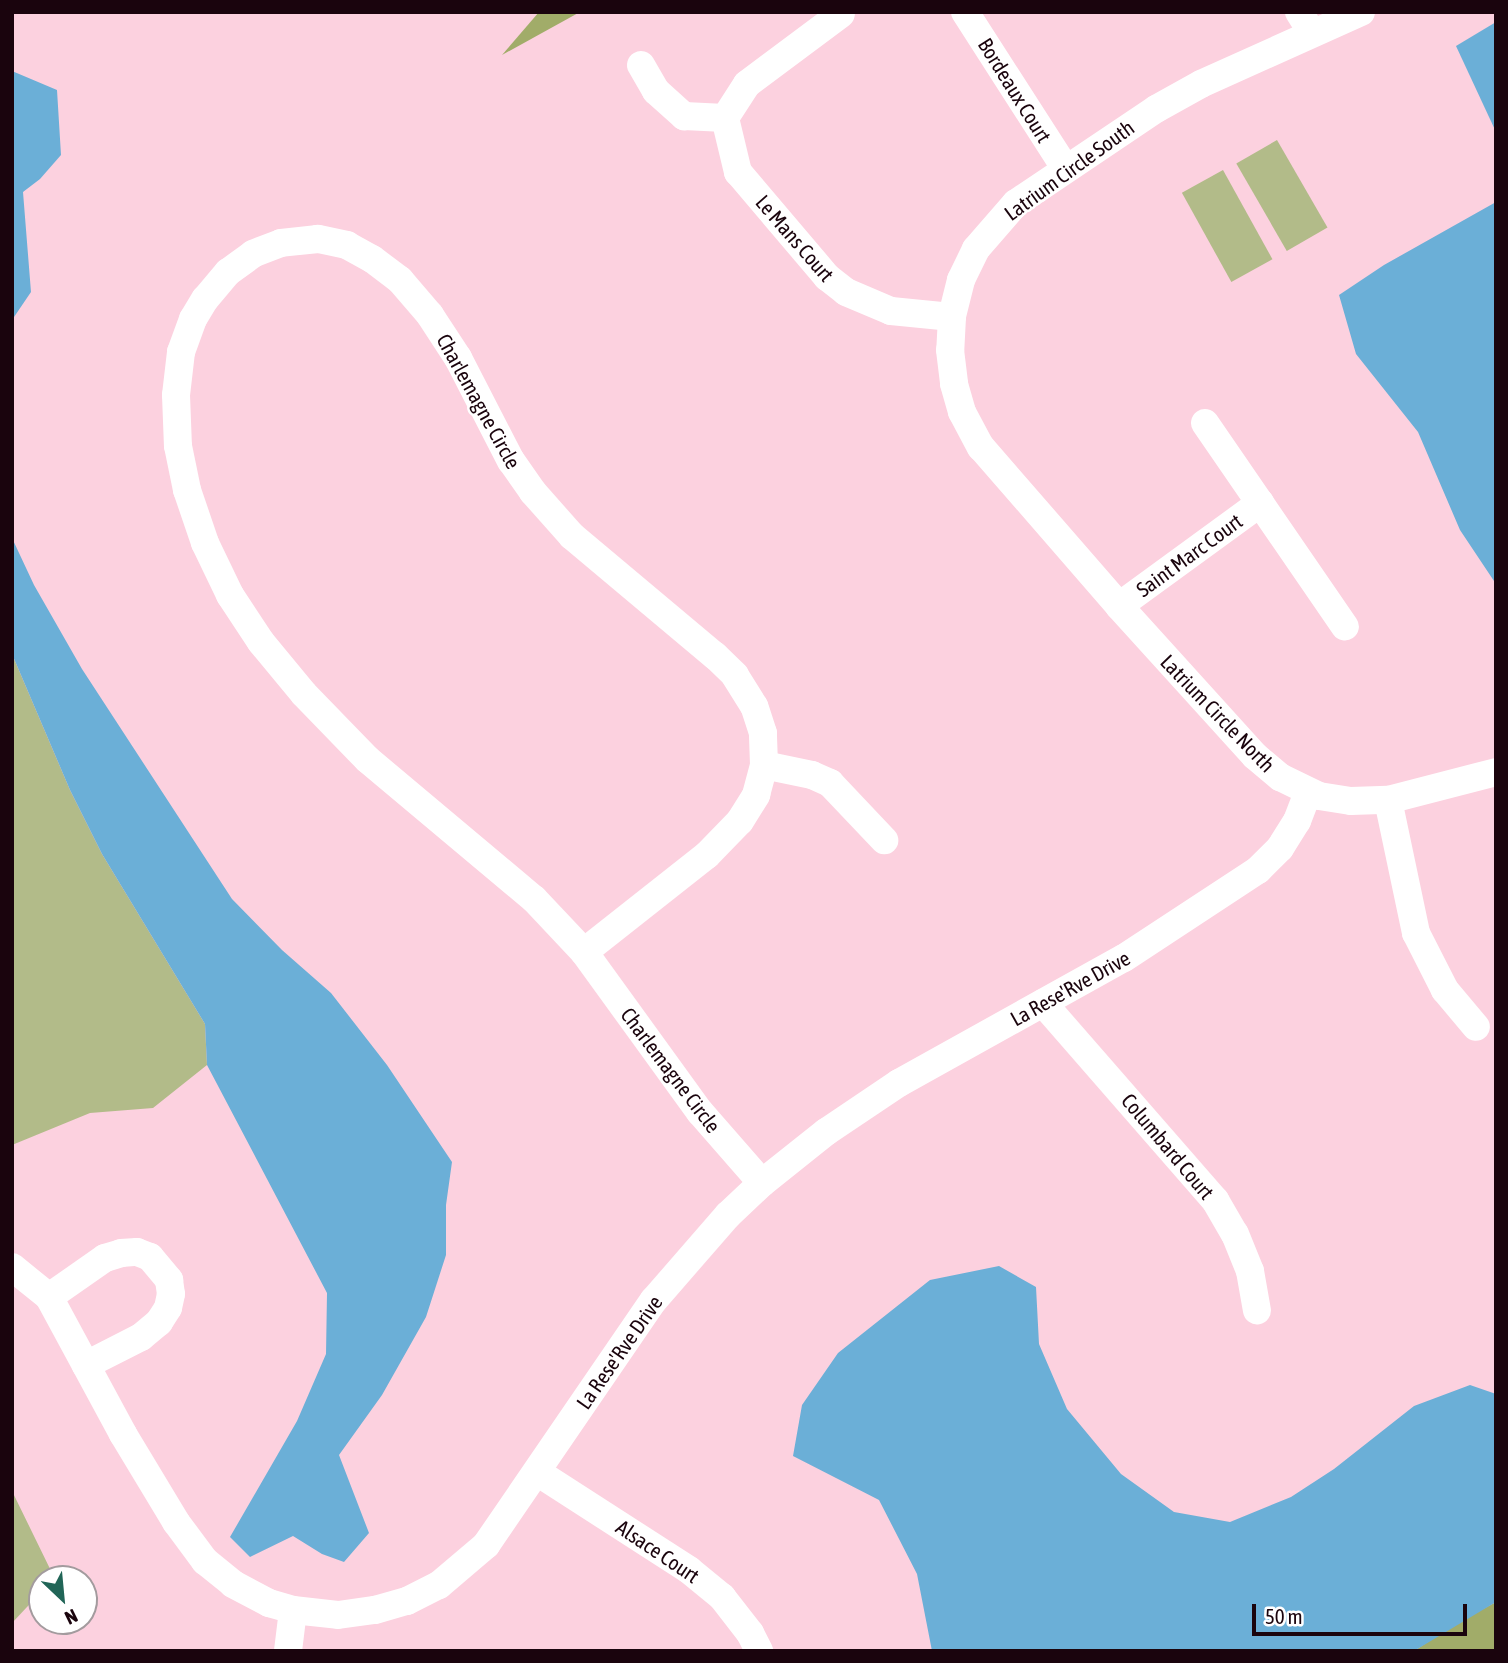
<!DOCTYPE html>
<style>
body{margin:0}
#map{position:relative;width:1508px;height:1663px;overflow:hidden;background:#fcd1df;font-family:"Asap Condensed",sans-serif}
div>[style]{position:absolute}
.green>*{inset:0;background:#b2bb89;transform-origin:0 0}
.forest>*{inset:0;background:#a1ac69}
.water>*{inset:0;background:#6bafd7}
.minor>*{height:28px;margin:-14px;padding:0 14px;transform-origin:14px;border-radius:14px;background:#fff}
span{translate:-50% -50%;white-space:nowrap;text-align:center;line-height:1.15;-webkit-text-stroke:5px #fff;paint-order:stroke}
.street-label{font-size:21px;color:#1a040d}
.frame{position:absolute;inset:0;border:14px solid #1a040d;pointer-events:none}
.north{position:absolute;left:28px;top:1565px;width:70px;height:70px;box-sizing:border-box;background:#fff;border:2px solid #a39b9e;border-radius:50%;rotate:154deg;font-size:19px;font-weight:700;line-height:28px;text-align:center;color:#1a040d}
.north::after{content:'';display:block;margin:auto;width:24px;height:32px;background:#216557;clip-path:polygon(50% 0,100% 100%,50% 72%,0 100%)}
.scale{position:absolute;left:1252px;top:1604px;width:215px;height:32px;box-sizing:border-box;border:4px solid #1a040d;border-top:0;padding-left:9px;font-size:21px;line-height:24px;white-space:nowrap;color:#1a040d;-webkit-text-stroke:5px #fff;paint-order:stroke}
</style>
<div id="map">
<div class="green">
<div style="left:1277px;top:140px;width:101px;height:47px;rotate:60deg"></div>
<div style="left:1223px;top:170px;width:102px;height:47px;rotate:61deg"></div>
<div style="clip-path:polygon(12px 654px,70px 790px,102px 854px,205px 1024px,207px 1065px,153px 1108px,90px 1113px,12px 1145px)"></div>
<div style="clip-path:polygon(12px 1491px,54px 1577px,42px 1579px,42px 1591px,12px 1623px)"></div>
</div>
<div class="forest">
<div style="clip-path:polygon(539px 12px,580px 12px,502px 55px)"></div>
<div style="clip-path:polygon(1496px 1602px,1496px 1651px,1414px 1651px,1455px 1624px)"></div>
</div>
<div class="water">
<div style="clip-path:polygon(1496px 22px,1496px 132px,1456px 46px)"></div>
<div style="clip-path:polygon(12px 71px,57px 90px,61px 155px,40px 179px,23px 192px,31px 292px,12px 320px)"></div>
<div style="clip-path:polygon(1496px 202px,1496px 584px,1460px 530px,1418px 432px,1356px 354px,1339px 295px,1384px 265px)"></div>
<div style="clip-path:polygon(12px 538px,34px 585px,82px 669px,232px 899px,282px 950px,331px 993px,387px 1065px,452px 1162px,446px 1205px,446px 1255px,426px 1317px,382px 1395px,339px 1455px,369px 1533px,344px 1562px,322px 1554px,293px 1536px,250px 1557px,230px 1537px,297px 1421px,326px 1354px,327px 1293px,207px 1065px,205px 1024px,102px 854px,70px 790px,12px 654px)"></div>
<div style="clip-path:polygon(999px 1266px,1036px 1287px,1039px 1344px,1067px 1409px,1121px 1474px,1174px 1512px,1230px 1522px,1291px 1497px,1334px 1469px,1414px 1406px,1470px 1385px,1496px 1394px,1496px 1602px,1414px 1651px,932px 1651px,917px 1574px,879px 1500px,793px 1456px,802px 1405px,838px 1353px,930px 1280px)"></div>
</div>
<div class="minor">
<div style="left:965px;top:12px;width:185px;rotate:57.3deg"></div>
<div style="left:1299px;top:12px;width:25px;rotate:58deg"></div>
<div style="left:1361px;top:12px;width:175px;rotate:155.8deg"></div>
<div style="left:1201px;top:84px;width:51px;rotate:150.9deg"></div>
<div style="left:1156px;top:109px;width:169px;rotate:146.1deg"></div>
<div style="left:1016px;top:203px;width:61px;rotate:131deg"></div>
<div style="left:976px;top:249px;width:34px;rotate:116deg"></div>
<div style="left:961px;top:280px;width:38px;rotate:104deg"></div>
<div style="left:952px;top:317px;width:33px;rotate:93deg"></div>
<div style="left:950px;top:350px;width:34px;rotate:83deg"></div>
<div style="left:954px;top:384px;width:29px;rotate:74deg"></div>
<div style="left:962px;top:412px;width:40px;rotate:62deg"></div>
<div style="left:981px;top:447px;width:211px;rotate:49deg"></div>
<div style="left:1119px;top:606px;width:202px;rotate:47.8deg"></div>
<div style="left:1255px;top:756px;width:33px;rotate:40deg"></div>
<div style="left:1280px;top:777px;width:43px;rotate:26deg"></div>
<div style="left:1319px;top:796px;width:32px;rotate:9deg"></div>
<div style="left:1351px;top:801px;width:37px;rotate:-2deg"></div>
<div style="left:1388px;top:800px;width:112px;rotate:-14.5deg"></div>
<div style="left:641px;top:65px;width:30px;rotate:60deg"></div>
<div style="left:656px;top:91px;width:38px;rotate:42deg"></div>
<div style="left:684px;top:116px;width:41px;rotate:2.8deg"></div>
<div style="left:725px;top:118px;width:56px;rotate:76.5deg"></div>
<div style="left:738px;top:172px;width:138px;rotate:49.7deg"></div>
<div style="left:827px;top:277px;width:24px;rotate:38deg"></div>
<div style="left:846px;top:292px;width:49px;rotate:22.9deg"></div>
<div style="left:891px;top:311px;width:61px;rotate:5.6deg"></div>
<div style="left:725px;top:118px;width:40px;rotate:-57.1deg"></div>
<div style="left:747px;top:84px;width:117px;rotate:-36.7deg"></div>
<div style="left:1205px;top:423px;width:247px;rotate:55.5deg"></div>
<div style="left:1119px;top:606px;width:175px;rotate:-36.1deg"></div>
<div style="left:764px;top:765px;width:49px;rotate:11.8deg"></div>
<div style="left:812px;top:775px;width:20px;rotate:24deg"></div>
<div style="left:830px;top:783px;width:79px;rotate:46.5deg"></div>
<div style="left:1388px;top:800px;width:136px;rotate:78.1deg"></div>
<div style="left:1416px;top:933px;width:64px;rotate:63deg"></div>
<div style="left:1445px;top:990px;width:48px;rotate:50deg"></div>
<div style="left:584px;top:952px;width:157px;rotate:-38.3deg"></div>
<div style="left:707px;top:855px;width:47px;rotate:-45.9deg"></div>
<div style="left:740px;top:821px;width:31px;rotate:-58deg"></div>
<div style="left:756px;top:795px;width:31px;rotate:-75deg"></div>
<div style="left:764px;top:765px;width:32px;rotate:-92deg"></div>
<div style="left:763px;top:733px;width:28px;rotate:-108deg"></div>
<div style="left:754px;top:706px;width:36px;rotate:-122deg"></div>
<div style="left:735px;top:675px;width:28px;rotate:-136deg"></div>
<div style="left:715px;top:656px;width:187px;rotate:-140deg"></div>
<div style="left:572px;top:536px;width:59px;rotate:-131.6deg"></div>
<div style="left:533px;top:492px;width:38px;rotate:-125deg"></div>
<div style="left:511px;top:461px;width:116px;rotate:-117.2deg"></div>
<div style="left:458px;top:358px;width:51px;rotate:-123.1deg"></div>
<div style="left:430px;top:315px;width:46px;rotate:-130.6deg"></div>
<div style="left:400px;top:280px;width:35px;rotate:-143deg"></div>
<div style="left:372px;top:259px;width:29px;rotate:-151deg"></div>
<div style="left:347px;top:245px;width:30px;rotate:-168deg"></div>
<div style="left:318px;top:239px;width:37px;rotate:174deg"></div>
<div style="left:281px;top:243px;width:30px;rotate:159deg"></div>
<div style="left:253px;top:254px;width:31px;rotate:144deg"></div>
<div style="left:228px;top:272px;width:35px;rotate:130deg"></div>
<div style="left:205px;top:299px;width:23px;rotate:121deg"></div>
<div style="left:193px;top:319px;width:35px;rotate:110deg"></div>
<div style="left:181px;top:352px;width:43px;rotate:96.6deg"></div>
<div style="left:176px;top:395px;width:51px;rotate:87.8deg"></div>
<div style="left:178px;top:446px;width:45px;rotate:78.4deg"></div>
<div style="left:187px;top:490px;width:56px;rotate:71.2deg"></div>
<div style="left:205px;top:543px;width:58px;rotate:64.3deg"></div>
<div style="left:230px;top:595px;width:56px;rotate:56.6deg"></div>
<div style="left:261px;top:642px;width:67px;rotate:50.4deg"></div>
<div style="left:304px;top:694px;width:91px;rotate:45.9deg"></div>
<div style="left:367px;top:759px;width:218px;rotate:40deg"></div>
<div style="left:534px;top:899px;width:73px;rotate:46.7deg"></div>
<div style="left:584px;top:952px;width:198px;rotate:54.1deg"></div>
<div style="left:700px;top:1112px;width:94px;rotate:48.9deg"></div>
<div style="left:1043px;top:1003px;width:262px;rotate:48.9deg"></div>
<div style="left:1215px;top:1200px;width:39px;rotate:60deg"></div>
<div style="left:1235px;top:1234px;width:40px;rotate:68deg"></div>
<div style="left:1250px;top:1271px;width:40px;rotate:80deg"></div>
<div style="left:12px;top:1267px;width:48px;rotate:39deg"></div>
<div style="left:49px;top:1297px;width:156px;rotate:61.6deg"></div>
<div style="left:123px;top:1434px;width:103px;rotate:58.9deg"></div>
<div style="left:176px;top:1522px;width:49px;rotate:53.4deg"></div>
<div style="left:205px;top:1561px;width:36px;rotate:39deg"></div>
<div style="left:233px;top:1584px;width:41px;rotate:27.8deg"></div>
<div style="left:269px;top:1603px;width:25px;rotate:16deg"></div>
<div style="left:293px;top:1610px;width:45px;rotate:6.3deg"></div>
<div style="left:338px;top:1615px;width:37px;rotate:-8deg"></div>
<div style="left:375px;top:1610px;width:33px;rotate:-16deg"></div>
<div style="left:407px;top:1601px;width:36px;rotate:-27deg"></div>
<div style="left:439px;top:1585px;width:62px;rotate:-40.4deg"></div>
<div style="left:486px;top:1545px;width:297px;rotate:-55.6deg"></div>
<div style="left:654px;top:1300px;width:113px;rotate:-49deg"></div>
<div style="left:728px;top:1215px;width:47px;rotate:-43.3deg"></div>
<div style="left:762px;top:1183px;width:82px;rotate:-38.6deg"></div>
<div style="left:826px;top:1132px;width:88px;rotate:-33.9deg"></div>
<div style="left:899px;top:1083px;width:257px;rotate:-29.1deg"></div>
<div style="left:1124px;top:958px;width:160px;rotate:-33.3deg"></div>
<div style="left:1258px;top:870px;width:31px;rotate:-45deg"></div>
<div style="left:1280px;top:848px;width:32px;rotate:-58deg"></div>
<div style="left:1297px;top:821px;width:31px;rotate:-69deg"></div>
<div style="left:49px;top:1297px;width:68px;rotate:-34.9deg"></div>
<div style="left:105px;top:1258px;width:17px;rotate:-17deg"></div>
<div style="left:121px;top:1253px;width:16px;rotate:-4deg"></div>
<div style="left:137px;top:1252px;width:14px;rotate:21deg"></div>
<div style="left:150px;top:1257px;width:30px;rotate:50deg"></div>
<div style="left:169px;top:1280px;width:14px;rotate:82deg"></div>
<div style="left:171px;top:1294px;width:14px;rotate:102deg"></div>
<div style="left:168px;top:1308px;width:17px;rotate:123deg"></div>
<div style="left:159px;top:1322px;width:23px;rotate:140deg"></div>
<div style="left:141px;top:1337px;width:62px;rotate:153deg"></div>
<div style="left:537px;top:1472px;width:181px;rotate:32.8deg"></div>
<div style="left:689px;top:1570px;width:43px;rotate:39.3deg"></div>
<div style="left:722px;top:1597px;width:46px;rotate:52.1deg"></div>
<div style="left:750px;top:1633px;width:20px;rotate:63deg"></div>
<div style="left:288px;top:1651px;width:41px;rotate:-83deg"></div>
</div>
<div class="street-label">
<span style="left:1015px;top:90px;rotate:58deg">Bordeaux Court</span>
<span style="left:1069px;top:170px;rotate:-36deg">Latrium Circle South</span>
<span style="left:795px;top:238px;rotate:49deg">Le Mans Court</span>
<span style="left:479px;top:401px;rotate:61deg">Charlemagne Circle</span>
<span style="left:1189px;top:555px;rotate:-36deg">Saint Marc Court</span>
<span style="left:1218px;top:713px;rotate:46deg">Latrium Circle North</span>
<span style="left:1070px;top:988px;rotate:-29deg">La Rese'Rve Drive</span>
<span style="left:671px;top:1070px;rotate:53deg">Charlemagne Circle</span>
<span style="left:1168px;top:1146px;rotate:50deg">Columbard Court</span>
<span style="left:619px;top:1352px;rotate:-55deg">La Rese'Rve Drive</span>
<span style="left:658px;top:1551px;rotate:34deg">Alsace Court</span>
</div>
<div class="frame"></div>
<div class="north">N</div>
<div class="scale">50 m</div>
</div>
